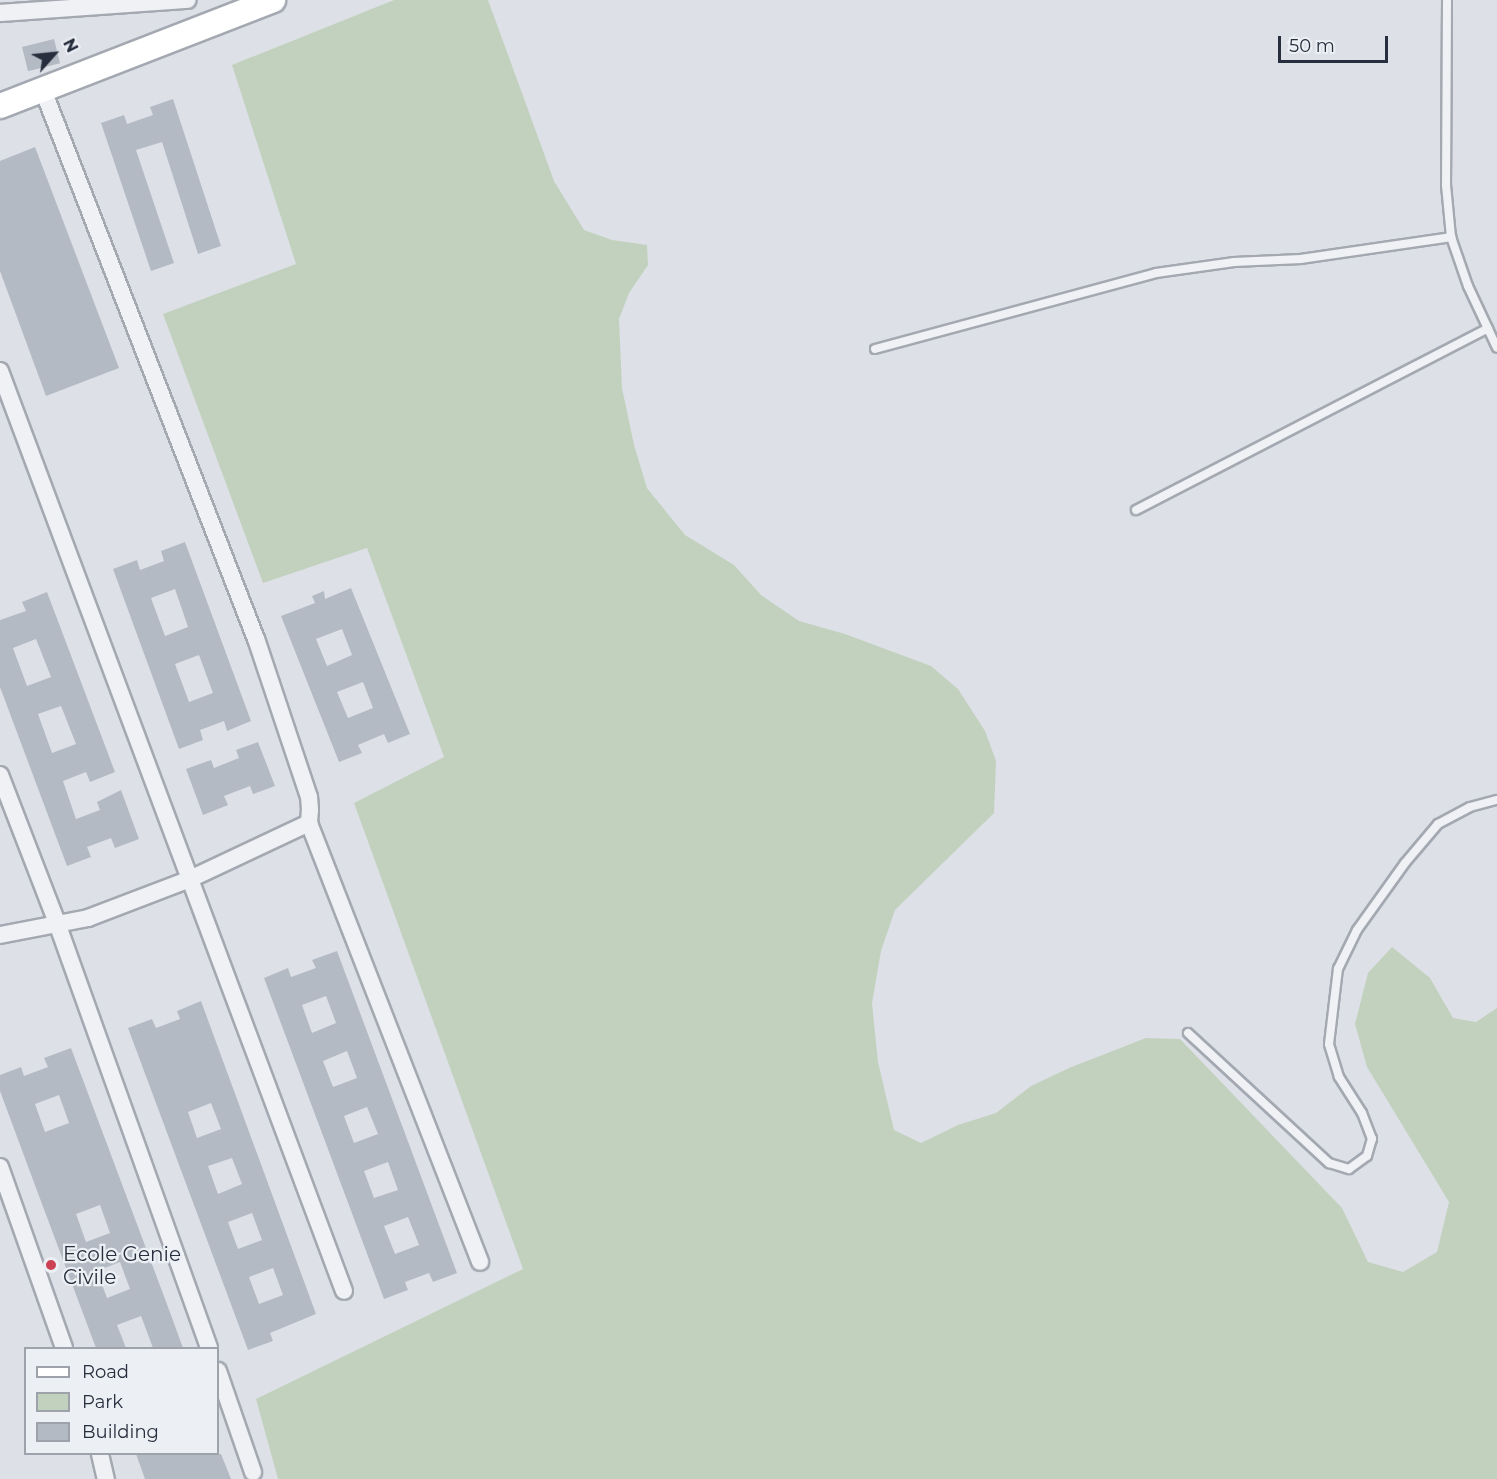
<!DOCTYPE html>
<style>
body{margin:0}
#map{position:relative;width:1497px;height:1479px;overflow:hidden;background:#dde1e7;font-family:Montserrat,sans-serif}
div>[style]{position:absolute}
.green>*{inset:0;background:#c2d1be}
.building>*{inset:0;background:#b4bac4;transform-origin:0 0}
.roads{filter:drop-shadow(2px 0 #a3a8b1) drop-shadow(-2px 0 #a3a8b1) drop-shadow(0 2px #a3a8b1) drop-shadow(0 -2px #a3a8b1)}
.service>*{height:8px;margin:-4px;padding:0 4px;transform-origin:4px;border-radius:4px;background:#f0f1f5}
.minor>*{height:16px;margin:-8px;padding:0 8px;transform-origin:8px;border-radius:8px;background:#f0f1f5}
.secondary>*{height:24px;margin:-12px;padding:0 12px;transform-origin:12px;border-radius:12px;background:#fff}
.dots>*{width:16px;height:16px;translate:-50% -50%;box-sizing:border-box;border:3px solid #ecf0f5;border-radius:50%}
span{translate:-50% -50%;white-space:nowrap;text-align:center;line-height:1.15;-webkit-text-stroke:4.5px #ecf0f5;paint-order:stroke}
.poi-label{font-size:20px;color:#272e3d}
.left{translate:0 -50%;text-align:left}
.legend{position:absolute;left:24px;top:1347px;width:195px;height:108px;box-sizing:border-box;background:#ecf0f5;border:2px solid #9da2ab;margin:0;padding:8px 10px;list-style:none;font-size:18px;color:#272e3d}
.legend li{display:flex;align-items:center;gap:12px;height:30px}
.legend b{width:30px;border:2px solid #9da2ab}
.north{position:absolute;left:24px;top:24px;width:60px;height:60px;-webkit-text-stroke:4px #ecf0f5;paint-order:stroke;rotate:63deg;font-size:16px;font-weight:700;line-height:24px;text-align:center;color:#272e3d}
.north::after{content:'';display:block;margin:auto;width:21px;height:27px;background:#272e3d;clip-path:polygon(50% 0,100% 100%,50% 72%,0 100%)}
.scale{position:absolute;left:1278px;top:36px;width:110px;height:27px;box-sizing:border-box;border:3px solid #272e3d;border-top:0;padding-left:8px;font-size:18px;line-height:21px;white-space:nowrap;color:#272e3d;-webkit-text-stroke:4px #ecf0f5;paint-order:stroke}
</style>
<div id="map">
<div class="green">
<div style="clip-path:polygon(394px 0,488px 0,554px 181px,584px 230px,612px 240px,647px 245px,648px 265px,629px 293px,619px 319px,622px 388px,634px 445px,647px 488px,685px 535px,734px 565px,761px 595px,799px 621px,845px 634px,931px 666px,958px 689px,985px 731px,996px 761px,994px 813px,895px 910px,881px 951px,872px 1003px,878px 1062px,894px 1130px,921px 1143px,958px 1125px,996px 1113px,1031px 1086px,1069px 1068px,1146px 1038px,1180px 1039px,1342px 1208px,1368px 1262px,1403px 1272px,1437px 1252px,1449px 1202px,1367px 1067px,1355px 1024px,1368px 973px,1392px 947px,1430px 978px,1453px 1018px,1476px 1022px,1497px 1008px,1497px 1479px,278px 1479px,256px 1399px,523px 1269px,354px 803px,444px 757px,367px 548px,263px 583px,163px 314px,296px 264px,232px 65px)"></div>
</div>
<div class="building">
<div style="left:54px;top:39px;width:25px;height:33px;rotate:76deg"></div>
<div style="clip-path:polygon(173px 99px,221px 246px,198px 254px,162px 142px,136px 150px,174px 263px,151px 271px,101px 123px,124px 115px,127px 124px,153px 115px,150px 107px)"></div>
<div style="clip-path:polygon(35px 147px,119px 368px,46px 396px,0 271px,0 161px)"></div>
<div style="clip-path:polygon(evenodd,185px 542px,251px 721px,227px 731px,224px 721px,200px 730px,203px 740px,179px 749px,113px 569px,137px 560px,140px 570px,164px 561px,161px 551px,185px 542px,175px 589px,188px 627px,165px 636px,151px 598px,175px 589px,185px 542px,199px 655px,213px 693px,189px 702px,175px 664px,199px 655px)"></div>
<div style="clip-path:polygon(evenodd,351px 588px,410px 734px,388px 743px,384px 734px,358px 745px,362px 753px,339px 762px,281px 616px,315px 603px,312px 596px,324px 591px,325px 599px,351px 588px,342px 629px,352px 655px,327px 666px,316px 639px,342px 629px,351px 588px,363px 682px,373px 708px,348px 718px,337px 692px,363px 682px)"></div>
<div style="clip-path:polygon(evenodd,47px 592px,115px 772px,90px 782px,86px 772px,63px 781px,76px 819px,100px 810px,97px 802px,121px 790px,139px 839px,115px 848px,111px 838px,87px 847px,91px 857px,67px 866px,0 687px,0 620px,26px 611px,22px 602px,47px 592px,36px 639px,51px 677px,27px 686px,13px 648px,36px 639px,47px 592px,61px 706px,76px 744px,52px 753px,38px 714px,61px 706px)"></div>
<div style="clip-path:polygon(258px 742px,275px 786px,253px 794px,250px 786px,224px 796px,228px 805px,203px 815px,186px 769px,211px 760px,214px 768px,239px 758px,236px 750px)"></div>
<div style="clip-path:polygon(evenodd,337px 951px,457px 1273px,433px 1282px,429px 1273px,405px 1282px,408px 1290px,384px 1299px,264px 978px,288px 968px,291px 977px,316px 968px,312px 960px,337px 951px,326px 996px,336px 1023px,312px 1033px,302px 1005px,326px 996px,337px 951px,347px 1051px,357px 1078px,333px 1087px,323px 1061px,347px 1051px,337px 951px,367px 1107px,378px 1134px,354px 1143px,344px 1116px,367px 1107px,337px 951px,388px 1162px,398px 1190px,374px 1198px,364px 1171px,388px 1162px,337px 951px,408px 1217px,419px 1245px,395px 1254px,384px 1226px,408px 1217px)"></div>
<div style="clip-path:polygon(evenodd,201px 1001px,316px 1314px,270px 1333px,273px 1341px,248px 1350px,128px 1028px,152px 1019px,156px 1028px,180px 1019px,177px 1011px,201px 1001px,211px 1103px,221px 1129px,197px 1138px,188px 1112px,211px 1103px,201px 1001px,232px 1158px,242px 1184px,218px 1194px,208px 1166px,232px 1158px,201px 1001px,252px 1213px,262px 1240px,238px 1249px,228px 1222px,252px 1213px,201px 1001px,273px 1268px,283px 1295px,259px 1304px,249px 1277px,273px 1268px)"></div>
<div style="clip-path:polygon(evenodd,71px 1048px,171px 1315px,183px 1348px,153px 1348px,141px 1316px,117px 1325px,126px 1348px,96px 1348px,36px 1188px,0 1091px,0 1075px,21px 1067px,24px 1076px,48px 1067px,44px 1058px,71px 1048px,59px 1095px,69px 1123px,45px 1132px,35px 1104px,59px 1095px,71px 1048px,100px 1205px,110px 1233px,86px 1242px,76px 1214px,100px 1205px,71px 1048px,120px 1262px,130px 1289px,107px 1298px,97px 1271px,120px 1262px)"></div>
<div style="clip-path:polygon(136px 1454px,221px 1454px,231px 1479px,145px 1479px)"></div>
</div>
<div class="roads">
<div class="service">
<div style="left:1447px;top:0;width:185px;rotate:90.3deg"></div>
<div style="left:1446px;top:185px;width:52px;rotate:84.5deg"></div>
<div style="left:1451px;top:237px;width:52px;rotate:70.9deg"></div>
<div style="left:1468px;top:286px;width:68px;rotate:64.9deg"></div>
<div style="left:875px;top:349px;width:291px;rotate:-15.1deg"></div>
<div style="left:1156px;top:273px;width:79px;rotate:-8deg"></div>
<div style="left:1234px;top:262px;width:67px;rotate:-2.6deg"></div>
<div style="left:1301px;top:259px;width:152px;rotate:-8.3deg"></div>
<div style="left:1136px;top:510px;width:396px;rotate:-27.3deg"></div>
<div style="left:1188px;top:1033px;width:192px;rotate:42.7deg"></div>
<div style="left:1329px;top:1163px;width:21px;rotate:17deg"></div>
<div style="left:1349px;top:1169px;width:22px;rotate:-36deg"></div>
<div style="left:1367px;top:1156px;width:18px;rotate:-74deg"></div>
<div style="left:1372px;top:1139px;width:28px;rotate:-111deg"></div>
<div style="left:1362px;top:1113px;width:43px;rotate:-122.6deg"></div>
<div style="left:1339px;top:1077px;width:34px;rotate:-107deg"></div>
<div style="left:1329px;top:1044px;width:76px;rotate:-83.2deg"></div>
<div style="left:1338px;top:969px;width:43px;rotate:-64deg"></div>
<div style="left:1357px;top:930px;width:82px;rotate:-54.4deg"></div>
<div style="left:1405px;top:863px;width:51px;rotate:-49.8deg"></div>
<div style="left:1438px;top:824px;width:36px;rotate:-28deg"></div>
<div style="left:1470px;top:807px;width:28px;rotate:-15deg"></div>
</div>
<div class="minor">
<div style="left:0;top:13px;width:188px;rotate:-4deg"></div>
<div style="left:0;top:371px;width:982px;rotate:69.5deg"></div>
<div style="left:0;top:775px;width:159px;rotate:68.9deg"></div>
<div style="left:57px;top:923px;width:451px;rotate:70.3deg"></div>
<div style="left:309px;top:823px;width:471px;rotate:68.7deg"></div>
<div style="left:0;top:935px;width:90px;rotate:-10.9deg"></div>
<div style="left:88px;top:918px;width:109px;rotate:-20.9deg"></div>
<div style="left:190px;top:879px;width:132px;rotate:-25.2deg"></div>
<div style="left:309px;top:823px;width:13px;rotate:-86deg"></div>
<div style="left:310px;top:810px;width:13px;rotate:-94deg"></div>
<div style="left:309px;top:797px;width:167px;rotate:-108.5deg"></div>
<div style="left:256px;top:639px;width:589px;rotate:-111.21deg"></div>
<div style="left:0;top:1167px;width:192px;rotate:70.5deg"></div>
<div style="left:218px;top:1371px;width:107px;rotate:70.9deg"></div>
<div style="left:100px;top:1454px;width:26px;rotate:77deg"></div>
</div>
<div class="secondary">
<div style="left:0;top:106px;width:293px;rotate:-21.2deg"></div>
</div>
</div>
<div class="dots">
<div style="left:51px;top:1265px;background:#cd4154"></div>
</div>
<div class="poi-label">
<span class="left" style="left:63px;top:1266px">Ecole Genie<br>Civile</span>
</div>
<ul class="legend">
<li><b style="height:8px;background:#fff"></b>Road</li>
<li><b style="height:16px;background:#c2d1be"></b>Park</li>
<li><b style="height:16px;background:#b4bac4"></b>Building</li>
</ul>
<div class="north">N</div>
<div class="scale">50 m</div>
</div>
